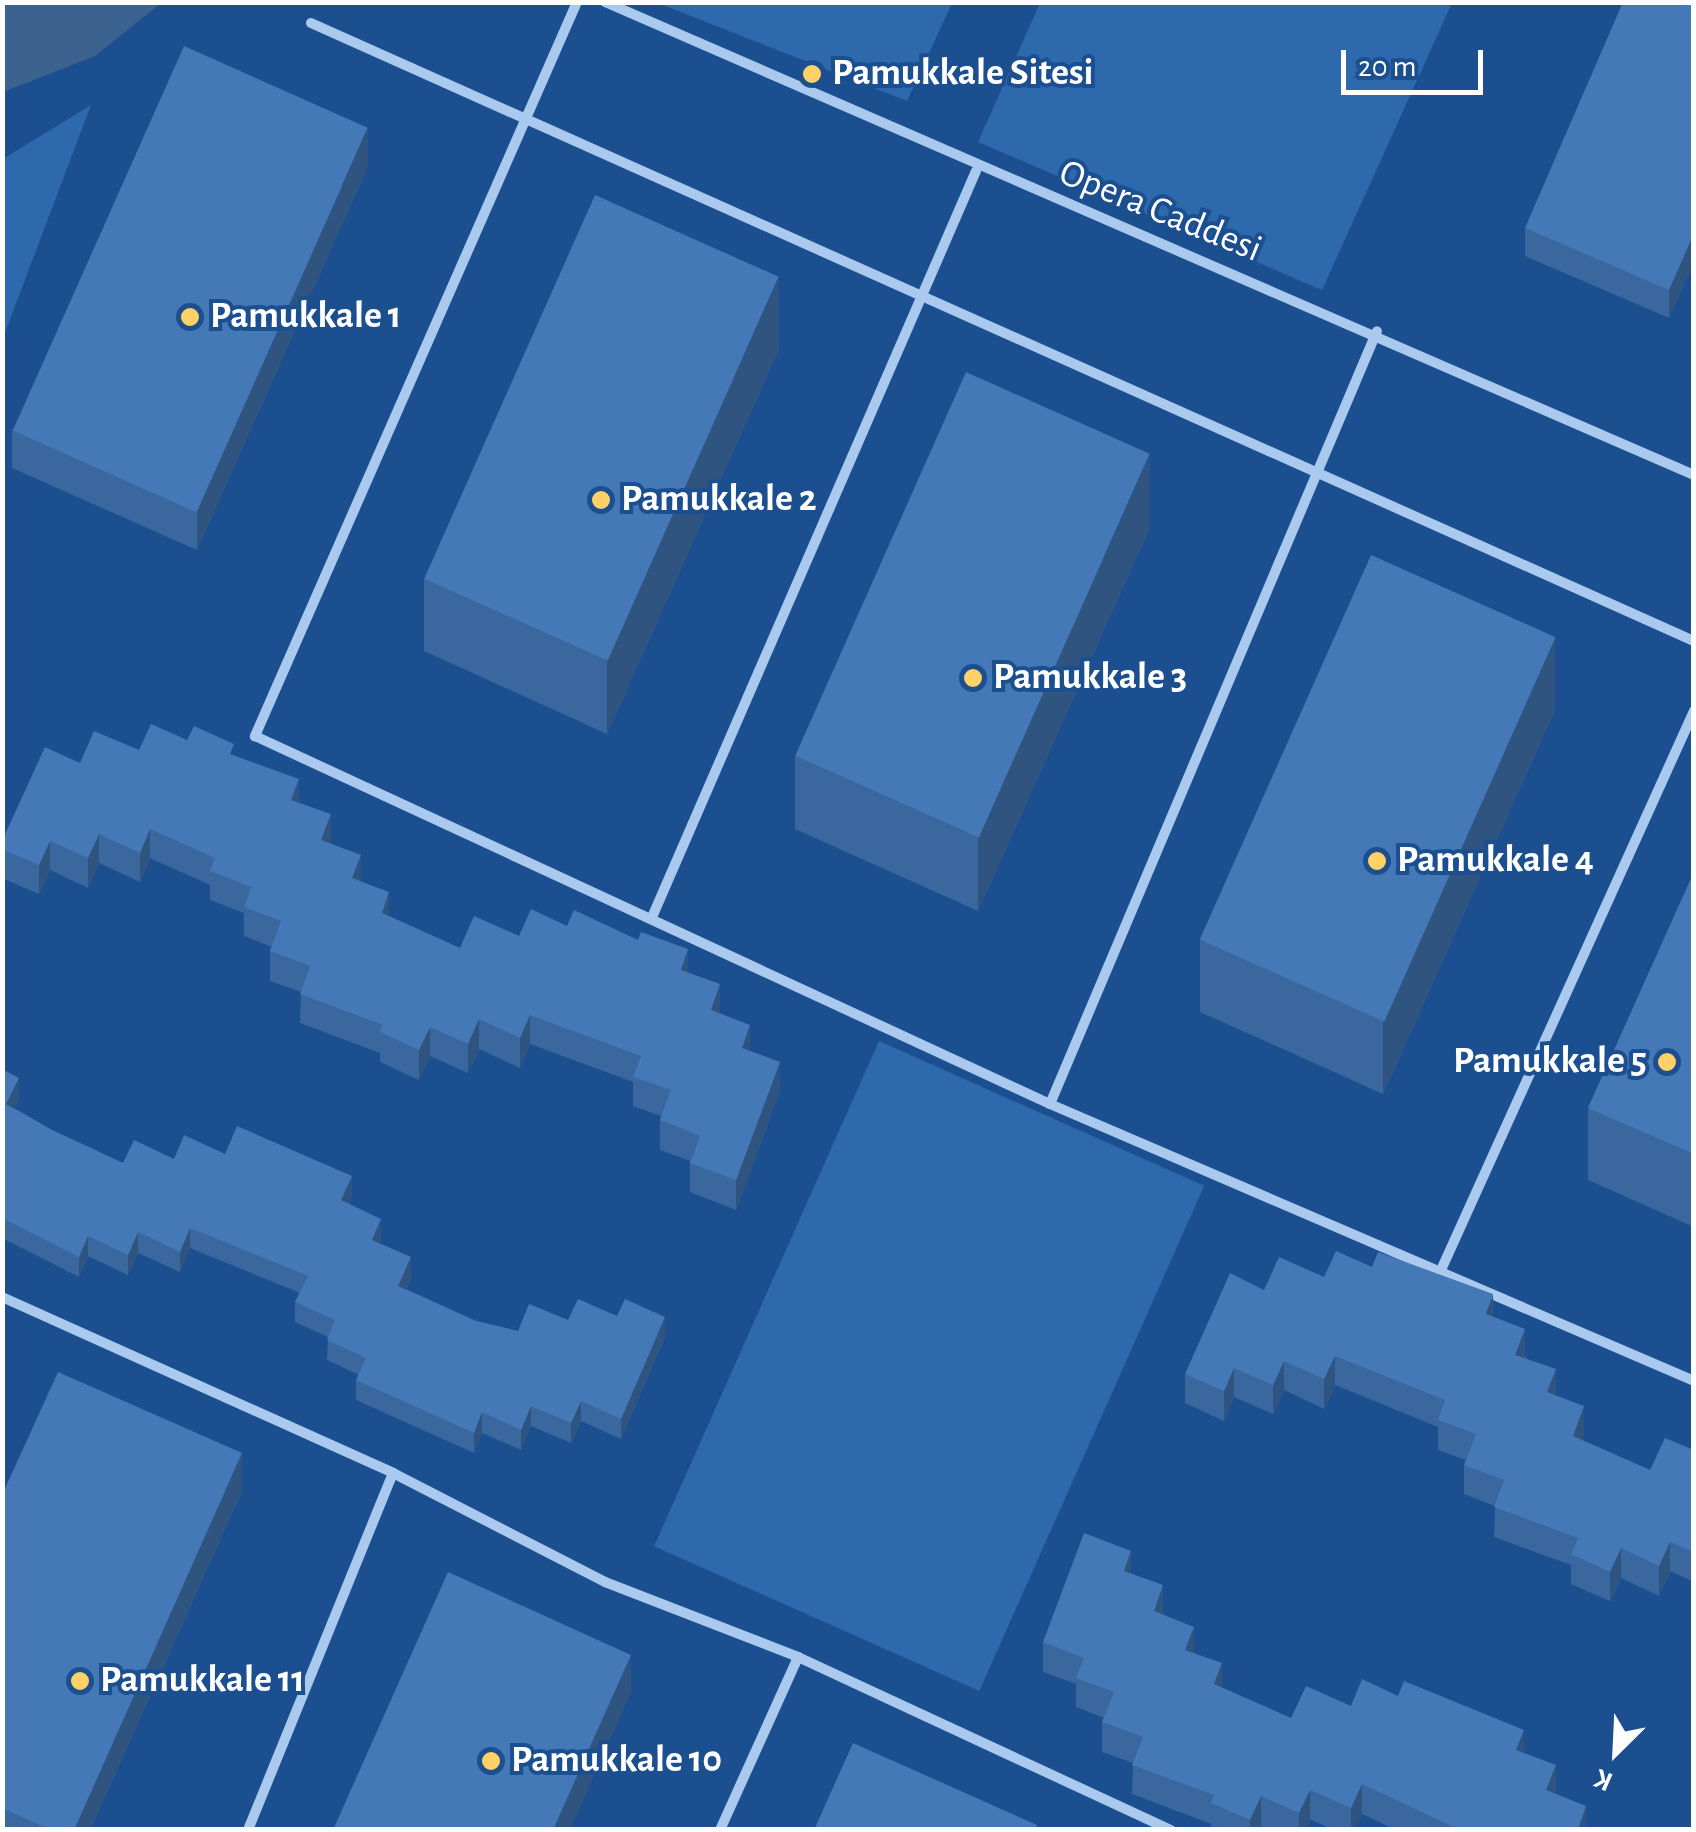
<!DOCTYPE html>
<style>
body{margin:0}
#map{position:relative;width:1696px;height:1832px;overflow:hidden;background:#1b4f8f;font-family:"Alegreya Sans",sans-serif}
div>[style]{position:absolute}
.green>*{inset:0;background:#2e69ad;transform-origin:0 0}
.water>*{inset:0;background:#3c6290}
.street>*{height:10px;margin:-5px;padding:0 5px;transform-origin:5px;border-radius:5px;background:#a9c9ee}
.wall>*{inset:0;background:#3a679d}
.shaded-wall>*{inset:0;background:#305480}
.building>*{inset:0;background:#4478b7;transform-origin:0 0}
.dots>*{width:28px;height:28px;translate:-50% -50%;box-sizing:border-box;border:5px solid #1b4f8f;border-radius:50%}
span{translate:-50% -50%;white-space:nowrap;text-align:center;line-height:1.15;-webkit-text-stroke:8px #1b4f8f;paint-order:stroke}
.poi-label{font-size:38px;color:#fff;font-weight:700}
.left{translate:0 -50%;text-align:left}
.right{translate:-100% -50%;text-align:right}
.street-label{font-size:38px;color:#fff}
.frame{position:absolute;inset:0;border:5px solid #fff;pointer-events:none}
.north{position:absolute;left:1566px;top:1702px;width:100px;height:100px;-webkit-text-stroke:8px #1b4f8f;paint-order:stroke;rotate:204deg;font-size:28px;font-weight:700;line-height:40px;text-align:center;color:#fff}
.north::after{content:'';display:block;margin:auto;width:35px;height:45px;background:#fff;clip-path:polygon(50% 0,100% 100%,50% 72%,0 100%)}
.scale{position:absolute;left:1341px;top:50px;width:142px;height:45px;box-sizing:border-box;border:5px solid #fff;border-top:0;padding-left:12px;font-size:30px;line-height:35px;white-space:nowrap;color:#fff;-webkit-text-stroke:8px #1b4f8f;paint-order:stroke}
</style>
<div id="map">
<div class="green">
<div style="clip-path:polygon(658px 3px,952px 3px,907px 101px)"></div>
<div style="clip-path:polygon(1040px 3px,1040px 2px,1452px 3px,1322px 290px,978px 142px)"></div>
<div style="clip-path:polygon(91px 105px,3px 338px,3px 159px)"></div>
<div style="left:879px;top:1041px;width:356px;height:553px;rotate:24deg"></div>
</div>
<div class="water">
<div style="clip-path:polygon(3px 2px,161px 2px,161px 3px,95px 56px,3px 92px)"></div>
</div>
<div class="street">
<div style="left:577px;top:2px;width:802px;rotate:113.69deg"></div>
<div style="left:255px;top:736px;width:876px;rotate:24.84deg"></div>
<div style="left:1050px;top:1104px;width:701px;rotate:23.27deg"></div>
<div style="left:605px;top:2px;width:1187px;rotate:23.48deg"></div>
<div style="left:311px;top:23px;width:1515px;rotate:24.08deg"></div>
<div style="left:653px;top:915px;width:811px;rotate:-66.53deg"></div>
<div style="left:1050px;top:1104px;width:839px;rotate:-67.07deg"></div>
<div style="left:1441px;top:1270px;width:614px;rotate:-65.65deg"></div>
<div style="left:2px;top:1297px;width:429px;rotate:24.2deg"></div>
<div style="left:393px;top:1473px;width:238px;rotate:27.2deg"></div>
<div style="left:605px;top:1582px;width:207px;rotate:21.2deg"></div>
<div style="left:798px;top:1657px;width:411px;rotate:24.9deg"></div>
<div style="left:248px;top:1830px;width:385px;rotate:-67.9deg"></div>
<div style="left:720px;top:1830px;width:190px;rotate:-65.7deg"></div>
</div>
<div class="wall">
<div style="clip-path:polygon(1694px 2px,1694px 261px,1669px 318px,1525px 256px,1525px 228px)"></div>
<div style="clip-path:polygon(368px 166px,197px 550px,12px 468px,12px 430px)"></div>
<div style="clip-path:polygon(779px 349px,607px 734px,424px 651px,424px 579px)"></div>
<div style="clip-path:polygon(1150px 527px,978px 911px,795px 829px,795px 756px)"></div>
<div style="clip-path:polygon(1555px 710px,1383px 1094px,1200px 1012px,1200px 940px)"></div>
<div style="clip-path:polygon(139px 750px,234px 755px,299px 803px,389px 916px,460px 948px,567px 926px,688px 972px,750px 1051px,780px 1091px,736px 1210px,690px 1192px,690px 1161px,660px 1150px,660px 1120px,661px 1116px,633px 1106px,633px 1082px,530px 1044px,520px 1068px,479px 1049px,468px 1073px,430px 1056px,419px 1080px,380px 1062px,380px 1053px,300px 1023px,301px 992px,270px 981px,270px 951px,272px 947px,244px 936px,244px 913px,210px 900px,210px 885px,150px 858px,140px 882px,99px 863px,88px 888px,50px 870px,39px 894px,2px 878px,2px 841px,80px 763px)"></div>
<div style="clip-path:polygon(1694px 872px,1694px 1227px,1588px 1180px,1588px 1108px)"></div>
<div style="clip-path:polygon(2px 1069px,19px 1098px,14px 1108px,52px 1130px,123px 1163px,225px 1154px,352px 1196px,349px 1204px,381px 1239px,379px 1243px,411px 1278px,406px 1289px,476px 1321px,518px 1331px,568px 1320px,665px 1337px,621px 1439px,581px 1421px,571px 1443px,531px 1426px,521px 1450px,482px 1433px,474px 1453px,356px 1400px,356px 1380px,359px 1375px,327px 1360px,328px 1337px,295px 1322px,295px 1302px,300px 1293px,190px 1248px,180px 1272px,138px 1253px,128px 1275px,88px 1256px,79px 1277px,2px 1238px)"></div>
<div style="clip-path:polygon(1372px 1267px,1493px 1316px,1556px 1395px,1584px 1435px,1582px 1440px,1650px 1470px,1694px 1450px,1694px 1582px,1670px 1571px,1659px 1596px,1621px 1578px,1610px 1601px,1571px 1584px,1571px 1565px,1494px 1537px,1495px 1506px,1464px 1494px,1464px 1465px,1466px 1460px,1438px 1450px,1438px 1427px,1335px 1385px,1324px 1409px,1284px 1390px,1273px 1414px,1234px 1397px,1224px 1421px,1185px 1403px,1185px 1374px,1264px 1290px)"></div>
<div style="clip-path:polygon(242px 1491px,90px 1830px,2px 1830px,2px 1495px)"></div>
<div style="clip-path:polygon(1131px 1574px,1222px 1688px,1291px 1718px,1351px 1706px,1524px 1753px,1586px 1830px,1396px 1830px,1362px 1814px,1354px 1830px,1333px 1830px,1310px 1819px,1306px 1830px,1269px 1830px,1261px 1826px,1259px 1830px,1211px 1830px,1211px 1824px,1132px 1794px,1133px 1763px,1102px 1752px,1102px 1722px,1104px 1718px,1076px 1707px,1076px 1684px,1043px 1672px,1043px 1642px)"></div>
</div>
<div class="shaded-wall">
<div style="clip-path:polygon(368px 128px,368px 166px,197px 550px,197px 512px)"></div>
<div style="clip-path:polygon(1694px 233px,1694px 261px,1669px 318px,1669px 290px)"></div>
<div style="clip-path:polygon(779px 277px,779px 349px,607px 734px,607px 661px)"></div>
<div style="clip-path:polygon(1150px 454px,1150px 527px,978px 911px,978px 839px)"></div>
<div style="clip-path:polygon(1555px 638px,1555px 710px,1383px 1094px,1383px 1021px)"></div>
<div style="clip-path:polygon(299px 779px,299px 809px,291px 800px)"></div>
<div style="clip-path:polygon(331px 814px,331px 844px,321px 840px)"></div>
<div style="clip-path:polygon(150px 829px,150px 858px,140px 882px,140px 853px)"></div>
<div style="clip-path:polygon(99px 834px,99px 863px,88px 888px,88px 858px)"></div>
<div style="clip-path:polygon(50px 841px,50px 870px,39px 894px,39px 865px)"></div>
<div style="clip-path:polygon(361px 855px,361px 885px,352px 878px)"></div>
<div style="clip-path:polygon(389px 892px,389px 922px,382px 913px)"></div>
<div style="clip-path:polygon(688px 949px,688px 979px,681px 970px)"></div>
<div style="clip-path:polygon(720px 984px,720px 1014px,711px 1010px)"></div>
<div style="clip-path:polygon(530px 1015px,530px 1044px,520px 1068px,520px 1038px)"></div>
<div style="clip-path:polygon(479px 1019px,479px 1049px,468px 1073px,468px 1044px)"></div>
<div style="clip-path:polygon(750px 1025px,750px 1055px,742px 1048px)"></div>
<div style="clip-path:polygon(430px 1027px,430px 1056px,419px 1080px,419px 1050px)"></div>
<div style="clip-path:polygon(780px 1062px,780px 1091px,736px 1210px,736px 1180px)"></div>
<div style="clip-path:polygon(19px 1078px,19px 1098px,6px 1124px,6px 1104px)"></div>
<div style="clip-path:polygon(352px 1176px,352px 1196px,341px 1220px,341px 1200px)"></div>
<div style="clip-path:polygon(381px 1219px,381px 1239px,372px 1260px,372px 1240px)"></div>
<div style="clip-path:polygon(190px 1228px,190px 1248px,180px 1272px,180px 1252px)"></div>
<div style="clip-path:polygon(138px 1232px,138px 1253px,128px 1275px,128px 1255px)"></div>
<div style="clip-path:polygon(88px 1236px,88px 1256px,79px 1277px,79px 1257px)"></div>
<div style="clip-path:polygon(411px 1257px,411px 1278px,398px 1306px,398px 1286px)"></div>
<div style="clip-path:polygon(1493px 1294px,1493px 1323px,1486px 1314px)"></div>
<div style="clip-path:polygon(665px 1317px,665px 1337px,621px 1439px,621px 1419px)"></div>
<div style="clip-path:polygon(1525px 1329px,1525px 1358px,1515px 1355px)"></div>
<div style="clip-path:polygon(1335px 1356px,1335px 1385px,1324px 1409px,1324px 1379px)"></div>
<div style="clip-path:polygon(1284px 1361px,1284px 1390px,1273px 1414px,1273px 1385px)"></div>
<div style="clip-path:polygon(1234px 1368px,1234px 1397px,1224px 1421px,1224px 1391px)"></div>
<div style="clip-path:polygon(1556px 1369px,1556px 1398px,1547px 1392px)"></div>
<div style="clip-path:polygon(581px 1401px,581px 1421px,571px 1443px,571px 1423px)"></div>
<div style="clip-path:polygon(531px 1406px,531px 1426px,521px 1450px,521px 1430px)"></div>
<div style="clip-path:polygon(1584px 1406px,1584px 1435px,1573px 1465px,1573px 1436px)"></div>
<div style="clip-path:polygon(482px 1412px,482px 1433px,474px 1453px,474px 1433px)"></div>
<div style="clip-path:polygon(242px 1453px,242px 1491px,90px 1830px,74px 1830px)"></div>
<div style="clip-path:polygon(1670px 1542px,1670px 1571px,1659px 1596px,1659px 1566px)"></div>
<div style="clip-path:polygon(1621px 1548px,1621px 1578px,1610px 1601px,1610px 1572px)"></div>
<div style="clip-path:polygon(1131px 1551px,1131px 1580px,1124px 1571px)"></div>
<div style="clip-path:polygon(1163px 1585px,1163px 1615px,1154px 1611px)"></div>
<div style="clip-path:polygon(1194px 1627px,1194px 1656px,1185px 1650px)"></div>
<div style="clip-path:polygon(631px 1655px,631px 1692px,570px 1830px,553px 1830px)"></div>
<div style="clip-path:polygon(1222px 1663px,1222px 1692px,1214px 1684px)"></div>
<div style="clip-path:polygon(1524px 1730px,1524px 1760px,1516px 1750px)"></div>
<div style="clip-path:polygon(1556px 1765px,1556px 1795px,1546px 1790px)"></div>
<div style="clip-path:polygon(1362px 1784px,1362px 1814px,1354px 1830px,1351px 1830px,1351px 1808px)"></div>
<div style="clip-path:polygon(1310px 1790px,1310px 1819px,1306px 1830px,1299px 1830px,1299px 1813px)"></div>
<div style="clip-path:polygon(1261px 1796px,1261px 1826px,1259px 1830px,1250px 1830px,1250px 1820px)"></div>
<div style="clip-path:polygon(1586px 1806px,1586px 1830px,1578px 1830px)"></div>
</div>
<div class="building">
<div style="clip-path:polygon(1623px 2px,1694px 2px,1694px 233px,1669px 290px,1525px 228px)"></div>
<div style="left:184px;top:46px;width:201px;height:421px;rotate:24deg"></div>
<div style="left:595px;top:195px;width:201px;height:420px;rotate:24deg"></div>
<div style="left:966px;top:372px;width:201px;height:420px;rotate:24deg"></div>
<div style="left:1371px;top:555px;width:202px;height:421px;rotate:24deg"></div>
<div style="clip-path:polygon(151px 724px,187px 740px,194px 726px,234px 744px,230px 754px,299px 779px,291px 800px,331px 814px,321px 840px,361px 855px,352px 878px,389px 892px,382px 913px,460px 948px,474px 916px,519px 936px,531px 909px,567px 926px,574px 910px,638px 940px,641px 932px,688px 949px,681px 970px,720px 984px,711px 1010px,750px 1025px,742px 1048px,780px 1062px,736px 1180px,690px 1163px,700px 1136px,660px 1120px,671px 1090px,633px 1077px,641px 1056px,530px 1015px,520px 1038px,479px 1019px,468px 1044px,430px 1027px,419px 1050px,380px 1032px,383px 1025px,300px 994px,310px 966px,270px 951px,281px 921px,244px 907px,251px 887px,210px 871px,215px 858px,150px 829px,140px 853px,99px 834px,88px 858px,50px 841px,39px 865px,2px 849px,2px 841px,45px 747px,80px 763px,94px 731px,139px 750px)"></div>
<div style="clip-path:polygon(1694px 872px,1694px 1154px,1588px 1108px)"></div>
<div style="clip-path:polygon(2px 1069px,19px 1078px,6px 1104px,52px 1130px,123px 1163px,134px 1140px,174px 1159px,184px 1135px,225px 1154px,237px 1126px,352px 1176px,341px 1200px,381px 1219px,372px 1240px,411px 1257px,398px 1286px,476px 1321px,518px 1331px,529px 1304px,568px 1320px,578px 1299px,617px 1316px,625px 1299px,665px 1317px,621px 1419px,581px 1401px,571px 1423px,531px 1406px,521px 1430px,482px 1412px,474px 1433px,356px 1380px,366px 1358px,327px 1340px,335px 1320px,295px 1302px,308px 1276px,190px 1228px,180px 1252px,138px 1232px,128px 1255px,88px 1236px,79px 1257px,2px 1218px)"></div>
<div style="clip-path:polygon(1336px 1251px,1372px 1267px,1378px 1252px,1493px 1294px,1486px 1314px,1525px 1329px,1515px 1355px,1556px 1369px,1547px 1392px,1584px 1406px,1573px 1436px,1650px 1470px,1665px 1438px,1694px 1450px,1694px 1552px,1670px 1542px,1659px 1566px,1621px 1548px,1610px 1572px,1571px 1554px,1578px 1538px,1494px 1507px,1504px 1480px,1464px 1465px,1476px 1434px,1438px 1420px,1445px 1400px,1335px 1356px,1324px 1379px,1284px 1361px,1273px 1385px,1234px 1368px,1224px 1391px,1185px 1374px,1230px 1273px,1264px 1290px,1279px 1257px,1324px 1277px)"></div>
<div style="clip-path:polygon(58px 1372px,242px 1453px,74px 1830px,51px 1830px,2px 1808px,2px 1495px)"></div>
<div style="clip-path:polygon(1084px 1533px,1131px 1551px,1124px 1571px,1163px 1585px,1154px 1611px,1194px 1627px,1185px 1650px,1222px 1663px,1214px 1684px,1291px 1718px,1306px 1686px,1351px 1706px,1362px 1679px,1398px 1696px,1404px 1681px,1524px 1730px,1516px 1750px,1556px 1765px,1546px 1790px,1586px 1806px,1578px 1829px,1580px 1830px,1460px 1830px,1362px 1784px,1351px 1808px,1310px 1790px,1299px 1813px,1261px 1796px,1250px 1820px,1211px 1803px,1214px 1795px,1132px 1765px,1143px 1737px,1102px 1722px,1114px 1692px,1076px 1678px,1084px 1658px,1043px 1642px)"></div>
<div style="clip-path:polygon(448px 1572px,631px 1655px,553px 1830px,333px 1830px)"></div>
<div style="clip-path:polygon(853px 1743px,1037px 1825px,1035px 1830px,814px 1830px)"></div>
</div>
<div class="dots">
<div style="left:812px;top:74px;background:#ffd166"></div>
<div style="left:190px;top:317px;background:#ffd166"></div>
<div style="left:601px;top:500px;background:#ffd166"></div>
<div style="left:973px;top:678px;background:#ffd166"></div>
<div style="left:1377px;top:861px;background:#ffd166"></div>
<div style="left:1667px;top:1062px;background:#ffd166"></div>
<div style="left:80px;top:1681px;background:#ffd166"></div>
<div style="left:491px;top:1761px;background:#ffd166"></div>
</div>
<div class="poi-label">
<span class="left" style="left:832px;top:74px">Pamukkale Sitesi</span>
<span class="left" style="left:210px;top:317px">Pamukkale 1</span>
<span class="left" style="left:621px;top:500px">Pamukkale 2</span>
<span class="left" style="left:993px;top:678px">Pamukkale 3</span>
<span class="left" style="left:1397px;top:861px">Pamukkale 4</span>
<span class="right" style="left:1647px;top:1062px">Pamukkale 5</span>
<span class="left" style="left:100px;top:1681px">Pamukkale 11</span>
<span class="left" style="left:511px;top:1761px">Pamukkale 10</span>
</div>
<div class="street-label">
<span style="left:1160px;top:212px;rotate:22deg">Opera Caddesi</span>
</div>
<div class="frame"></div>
<div class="north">K</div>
<div class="scale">20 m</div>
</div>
